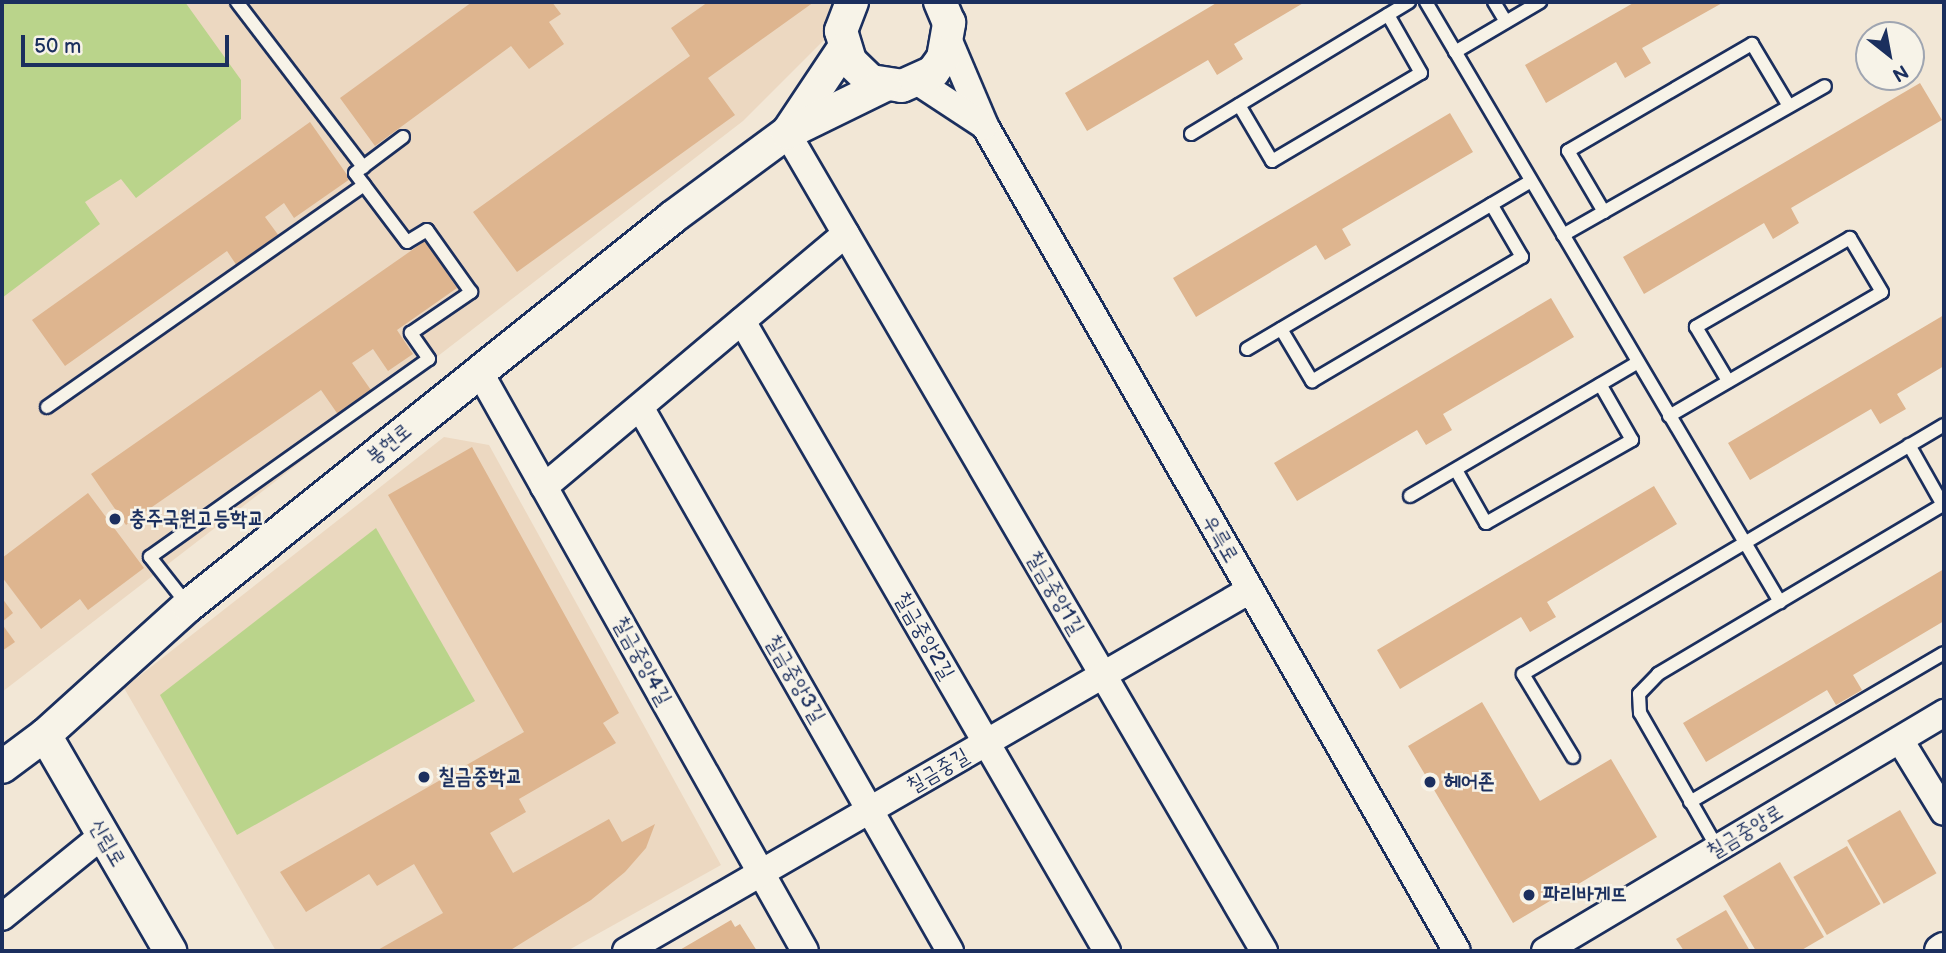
<!DOCTYPE html>
<meta charset="utf-8">
<style>
body{margin:0}
#map{position:relative;width:1946px;height:953px;overflow:hidden;background:#f2e7d6;font-family:"Balsamiq Sans","Poor Story",sans-serif}
div>[style]{position:absolute}
.built>*{inset:0;background:#ecd8c1}
.green>*{inset:0;background:#bad48b}
.building>*{inset:0;background:#deb58f;transform-origin:0 0}
.roads{filter:drop-shadow(2px 0 #1b2f5e) drop-shadow(-2px 0 #1b2f5e) drop-shadow(0 2px #1b2f5e) drop-shadow(0 -2px #1b2f5e)}
.service>*{height:12px;margin:-6px;padding:0 6px;transform-origin:6px;border-radius:6px;background:#f7f3e8}
.minor>*{height:26px;margin:-13px;padding:0 13px;transform-origin:13px;border-radius:13px;background:#f7f3e8}
.tertiary>*{height:32px;margin:-16px;padding:0 16px;transform-origin:16px;border-radius:16px;background:#f7f3e8}
.dots>*{width:19px;height:19px;translate:-50% -50%;box-sizing:border-box;border:4px solid #f7f3e8;border-radius:50%}
span{translate:-50% -50%;white-space:nowrap;text-align:center;line-height:1.15;-webkit-text-stroke:5px #f7f3e8;paint-order:stroke}
.street-label{font-size:21px;color:#1b2f5e}
.poi-label{font-size:21px;color:#1b2f5e;font-weight:700}
.left{translate:0 -50%;text-align:left}
.frame{position:absolute;inset:0;border:4px solid #1b2f5e;pointer-events:none}
.north{position:absolute;left:1855px;top:21px;width:70px;height:70px;box-sizing:border-box;background:#f7f3e8;border:2px solid #9fa5b1;border-radius:50%;rotate:149deg;font-size:19px;font-weight:700;line-height:28px;text-align:center;color:#1b2f5e}
.north::after{content:'';display:block;margin:auto;width:24px;height:32px;background:#1b2f5e;clip-path:polygon(50% 0,100% 100%,50% 72%,0 100%)}
.scale{position:absolute;left:21px;top:35px;width:208px;height:32px;box-sizing:border-box;border:4px solid #1b2f5e;border-top:0;padding-left:9px;font-size:21px;line-height:24px;white-space:nowrap;color:#1b2f5e;-webkit-text-stroke:5px #f7f3e8;paint-order:stroke}
</style>
<div id="map">
<div class="built">
<div style="clip-path:polygon(2px 2px,845px 2px,835px 29px,743px 121px,2px 692px)"></div>
<div style="clip-path:polygon(444px 437px,489px 445px,721px 865px,567px 951px,276px 951px,124px 688px)"></div>
</div>
<div class="green">
<div style="clip-path:polygon(2px 2px,185px 2px,241px 80px,241px 119px,136px 198px,121px 179px,85px 202px,100px 224px,2px 298px)"></div>
<div style="clip-path:polygon(376px 528px,475px 701px,237px 835px,160px 695px)"></div>
</div>
<div class="building">
<div style="clip-path:polygon(472px 2px,552px 2px,561px 14px,549px 22px,564px 44px,529px 69px,511px 46px,375px 146px,340px 98px)"></div>
<div style="clip-path:polygon(708px 2px,814px 2px,708px 78px,735px 115px,517px 272px,473px 212px,690px 56px,671px 28px)"></div>
<div style="clip-path:polygon(1218px 2px,1305px 2px,1234px 44px,1243px 59px,1217px 75px,1208px 60px,1087px 131px,1065px 93px)"></div>
<div style="clip-path:polygon(1635px 2px,1724px 2px,1642px 48px,1651px 63px,1625px 78px,1616px 62px,1546px 103px,1525px 65px)"></div>
<div style="clip-path:polygon(1920px 83px,1942px 120px,1791px 208px,1799px 223px,1773px 239px,1764px 223px,1644px 294px,1623px 257px)"></div>
<div style="clip-path:polygon(1450px 113px,1473px 152px,1342px 229px,1351px 245px,1325px 260px,1316px 245px,1196px 317px,1173px 278px)"></div>
<div style="clip-path:polygon(310px 122px,350px 179px,294px 218px,284px 203px,265px 217px,279px 236px,237px 266px,227px 251px,65px 366px,32px 320px)"></div>
<div style="clip-path:polygon(425px 241px,457px 288px,397px 330px,413px 354px,388px 371px,373px 349px,352px 363px,373px 393px,339px 416px,321px 390px,126px 525px,91px 474px)"></div>
<div style="clip-path:polygon(1551px 298px,1574px 337px,1443px 414px,1452px 430px,1426px 445px,1417px 430px,1297px 501px,1274px 463px)"></div>
<div style="clip-path:polygon(1944px 315px,1944px 366px,1897px 394px,1906px 409px,1880px 424px,1871px 409px,1750px 480px,1728px 443px)"></div>
<div style="clip-path:polygon(472px 447px,619px 713px,603px 723px,616px 743px,519px 799px,526px 812px,490px 833px,513px 873px,609px 819px,622px 842px,655px 824px,646px 848px,625px 872px,591px 900px,509px 951px,376px 951px,443px 913px,414px 864px,377px 886px,369px 874px,306px 912px,280px 872px,524px 732px,388px 495px)"></div>
<div style="clip-path:polygon(1654px 486px,1677px 524px,1547px 602px,1556px 617px,1530px 632px,1521px 617px,1400px 689px,1377px 650px)"></div>
<div style="clip-path:polygon(88px 493px,144px 568px,88px 610px,80px 599px,41px 629px,2px 577px,2px 558px)"></div>
<div style="clip-path:polygon(1944px 569px,1944px 621px,1853px 675px,1862px 690px,1836px 705px,1827px 690px,1706px 762px,1683px 723px)"></div>
<div style="clip-path:polygon(2px 598px,13px 613px,2px 622px)"></div>
<div style="clip-path:polygon(2px 624px,15px 642px,2px 651px)"></div>
<div style="clip-path:polygon(1482px 702px,1540px 801px,1611px 759px,1657px 837px,1513px 923px,1408px 746px)"></div>
<div style="left:1900px;top:810px;width:73px;height:61px;rotate:60deg"></div>
<div style="left:1847px;top:846px;width:67px;height:62px;rotate:60deg"></div>
<div style="clip-path:polygon(1780px 862px,1824px 937px,1800px 951px,1756px 951px,1723px 896px)"></div>
<div style="clip-path:polygon(1726px 910px,1750px 951px,1684px 951px,1676px 939px)"></div>
<div style="clip-path:polygon(731px 920px,735px 927px,740px 924px,757px 951px,678px 951px)"></div>
</div>
<div class="roads">
<div class="service">
<div style="left:237px;top:2px;width:208px;rotate:52.6deg"></div>
<div style="left:1426px;top:2px;width:697px;rotate:59.46deg"></div>
<div style="left:1494px;top:2px;width:23px;rotate:59deg"></div>
<div style="left:1455px;top:52px;width:99px;rotate:-30.5deg"></div>
<div style="left:1239px;top:105px;width:65px;rotate:59.5deg"></div>
<div style="left:1272px;top:161px;width:173px;rotate:-30.6deg"></div>
<div style="left:1421px;top:73px;width:67px;rotate:-119.6deg"></div>
<div style="left:1191px;top:134px;width:255px;rotate:-31.2deg"></div>
<div style="left:1604px;top:212px;width:71px;rotate:-120.5deg"></div>
<div style="left:1568px;top:151px;width:213px;rotate:-30.2deg"></div>
<div style="left:1752px;top:44px;width:72px;rotate:59.2deg"></div>
<div style="left:1563px;top:235px;width:301px;rotate:-29.6deg"></div>
<div style="left:1281px;top:329px;width:61px;rotate:59.2deg"></div>
<div style="left:1312px;top:381px;width:244px;rotate:-30.6deg"></div>
<div style="left:1522px;top:257px;width:61px;rotate:-120.3deg"></div>
<div style="left:1247px;top:349px;width:330px;rotate:-30.6deg"></div>
<div style="left:47px;top:407px;width:387px;rotate:-35deg"></div>
<div style="left:1669px;top:416px;width:246px;rotate:-30.2deg"></div>
<div style="left:1882px;top:292px;width:63px;rotate:-120.7deg"></div>
<div style="left:1850px;top:238px;width:178px;rotate:150deg"></div>
<div style="left:1696px;top:327px;width:63px;rotate:59.3deg"></div>
<div style="left:1456px;top:470px;width:61px;rotate:60.5deg"></div>
<div style="left:1486px;top:523px;width:168px;rotate:-29.6deg"></div>
<div style="left:1632px;top:440px;width:64px;rotate:-119.7deg"></div>
<div style="left:1410px;top:496px;width:264px;rotate:-30.4deg"></div>
<div style="left:187px;top:604px;width:60px;rotate:-128.2deg"></div>
<div style="left:150px;top:557px;width:342px;rotate:-35.4deg"></div>
<div style="left:429px;top:359px;width:32px;rotate:-125deg"></div>
<div style="left:411px;top:333px;width:73px;rotate:-34.3deg"></div>
<div style="left:471px;top:292px;width:76px;rotate:-125.4deg"></div>
<div style="left:427px;top:230px;width:23px;rotate:149deg"></div>
<div style="left:407px;top:242px;width:86px;rotate:-127deg"></div>
<div style="left:355px;top:173px;width:60px;rotate:-36.9deg"></div>
<div style="left:1573px;top:757px;width:97px;rotate:-121.1deg"></div>
<div style="left:1523px;top:674px;width:489px;rotate:-30.6deg"></div>
<div style="left:1690px;top:802px;width:294px;rotate:-30.4deg"></div>
<div style="left:1718px;top:849px;width:157px;rotate:-119.8deg"></div>
<div style="left:1640px;top:713px;width:19px;rotate:-93deg"></div>
<div style="left:1639px;top:694px;width:28px;rotate:-46deg"></div>
<div style="left:1658px;top:674px;width:331px;rotate:-30.7deg"></div>
<div style="left:1943px;top:505px;width:69px;rotate:-119.5deg"></div>
</div>
<div class="minor">
<div style="left:949px;top:41px;width:92px;rotate:67deg"></div>
<div style="left:985px;top:126px;width:950px;rotate:60.23deg"></div>
<div style="left:918px;top:82px;width:80px;rotate:33.3deg"></div>
<div style="left:787px;top:133px;width:947px;rotate:59.75deg"></div>
<div style="left:742px;top:321px;width:728px;rotate:59.91deg"></div>
<div style="left:479px;top:371px;width:665px;rotate:60.66deg"></div>
<div style="left:640px;top:407px;width:626px;rotate:60.32deg"></div>
<div style="left:544px;top:487px;width:394px;rotate:-40deg"></div>
<div style="left:1900px;top:740px;width:84px;rotate:58.6deg"></div>
<div style="left:2px;top:917px;width:130px;rotate:-39.1deg"></div>
<div style="left:626px;top:951px;width:721px;rotate:-30.05deg"></div>
<div style="left:1545px;top:951px;width:465px;rotate:-30.8deg"></div>
</div>
<div class="tertiary">
<div style="left:852px;top:2px;width:31px;rotate:111deg"></div>
<div style="left:841px;top:31px;width:31px;rotate:73deg"></div>
<div style="left:850px;top:61px;width:29px;rotate:44deg"></div>
<div style="left:871px;top:81px;width:31px;rotate:9deg"></div>
<div style="left:902px;top:86px;width:34px;rotate:-24deg"></div>
<div style="left:933px;top:72px;width:17px;rotate:-54deg"></div>
<div style="left:943px;top:58px;width:36px;rotate:-80deg"></div>
<div style="left:949px;top:23px;width:23px;rotate:-113deg"></div>
<div style="left:788px;top:132px;width:101px;rotate:-56.3deg"></div>
<div style="left:45px;top:735px;width:250px;rotate:59.9deg"></div>
<div style="left:2px;top:767px;width:54px;rotate:-36.7deg"></div>
<div style="left:45px;top:735px;width:193px;rotate:-42.1deg"></div>
<div style="left:188px;top:606px;width:622px;rotate:-38.73deg"></div>
<div style="left:673px;top:217px;width:142px;rotate:-36.4deg"></div>
<div style="left:787px;top:133px;width:109px;rotate:-26.1deg"></div>
<div style="left:1941px;top:951px;width:4px;rotate:-34deg"></div>
</div>
</div>
<div class="dots">
<div style="left:115px;top:519px;background:#1b2f5e"></div>
<div style="left:424px;top:777px;background:#1b2f5e"></div>
<div style="left:1430px;top:782px;background:#1b2f5e"></div>
<div style="left:1529px;top:895px;background:#1b2f5e"></div>
</div>
<div class="street-label">
<span style="left:389px;top:444px;rotate:-39deg">봉현로</span>
<span style="left:1220px;top:539px;rotate:60deg">우륵로</span>
<span style="left:1055px;top:593px;rotate:60deg">칠금중앙1길</span>
<span style="left:924px;top:636px;rotate:60deg">칠금중앙2길</span>
<span style="left:642px;top:661px;rotate:61deg">칠금중앙4길</span>
<span style="left:795px;top:679px;rotate:60deg">칠금중앙3길</span>
<span style="left:938px;top:771px;rotate:-30deg">칠금중길</span>
<span style="left:1745px;top:832px;rotate:-31deg">칠금중앙로</span>
<span style="left:107px;top:843px;rotate:60deg">신립로</span>
</div>
<div class="poi-label">
<span class="left" style="left:129px;top:519px">충주국원고등학교</span>
<span class="left" style="left:438px;top:777px">칠금중학교</span>
<span class="left" style="left:1444px;top:782px">헤어존</span>
<span class="left" style="left:1543px;top:895px">파리바게뜨</span>
</div>
<div class="frame"></div>
<div class="north">N</div>
<div class="scale">50 m</div>
</div>
